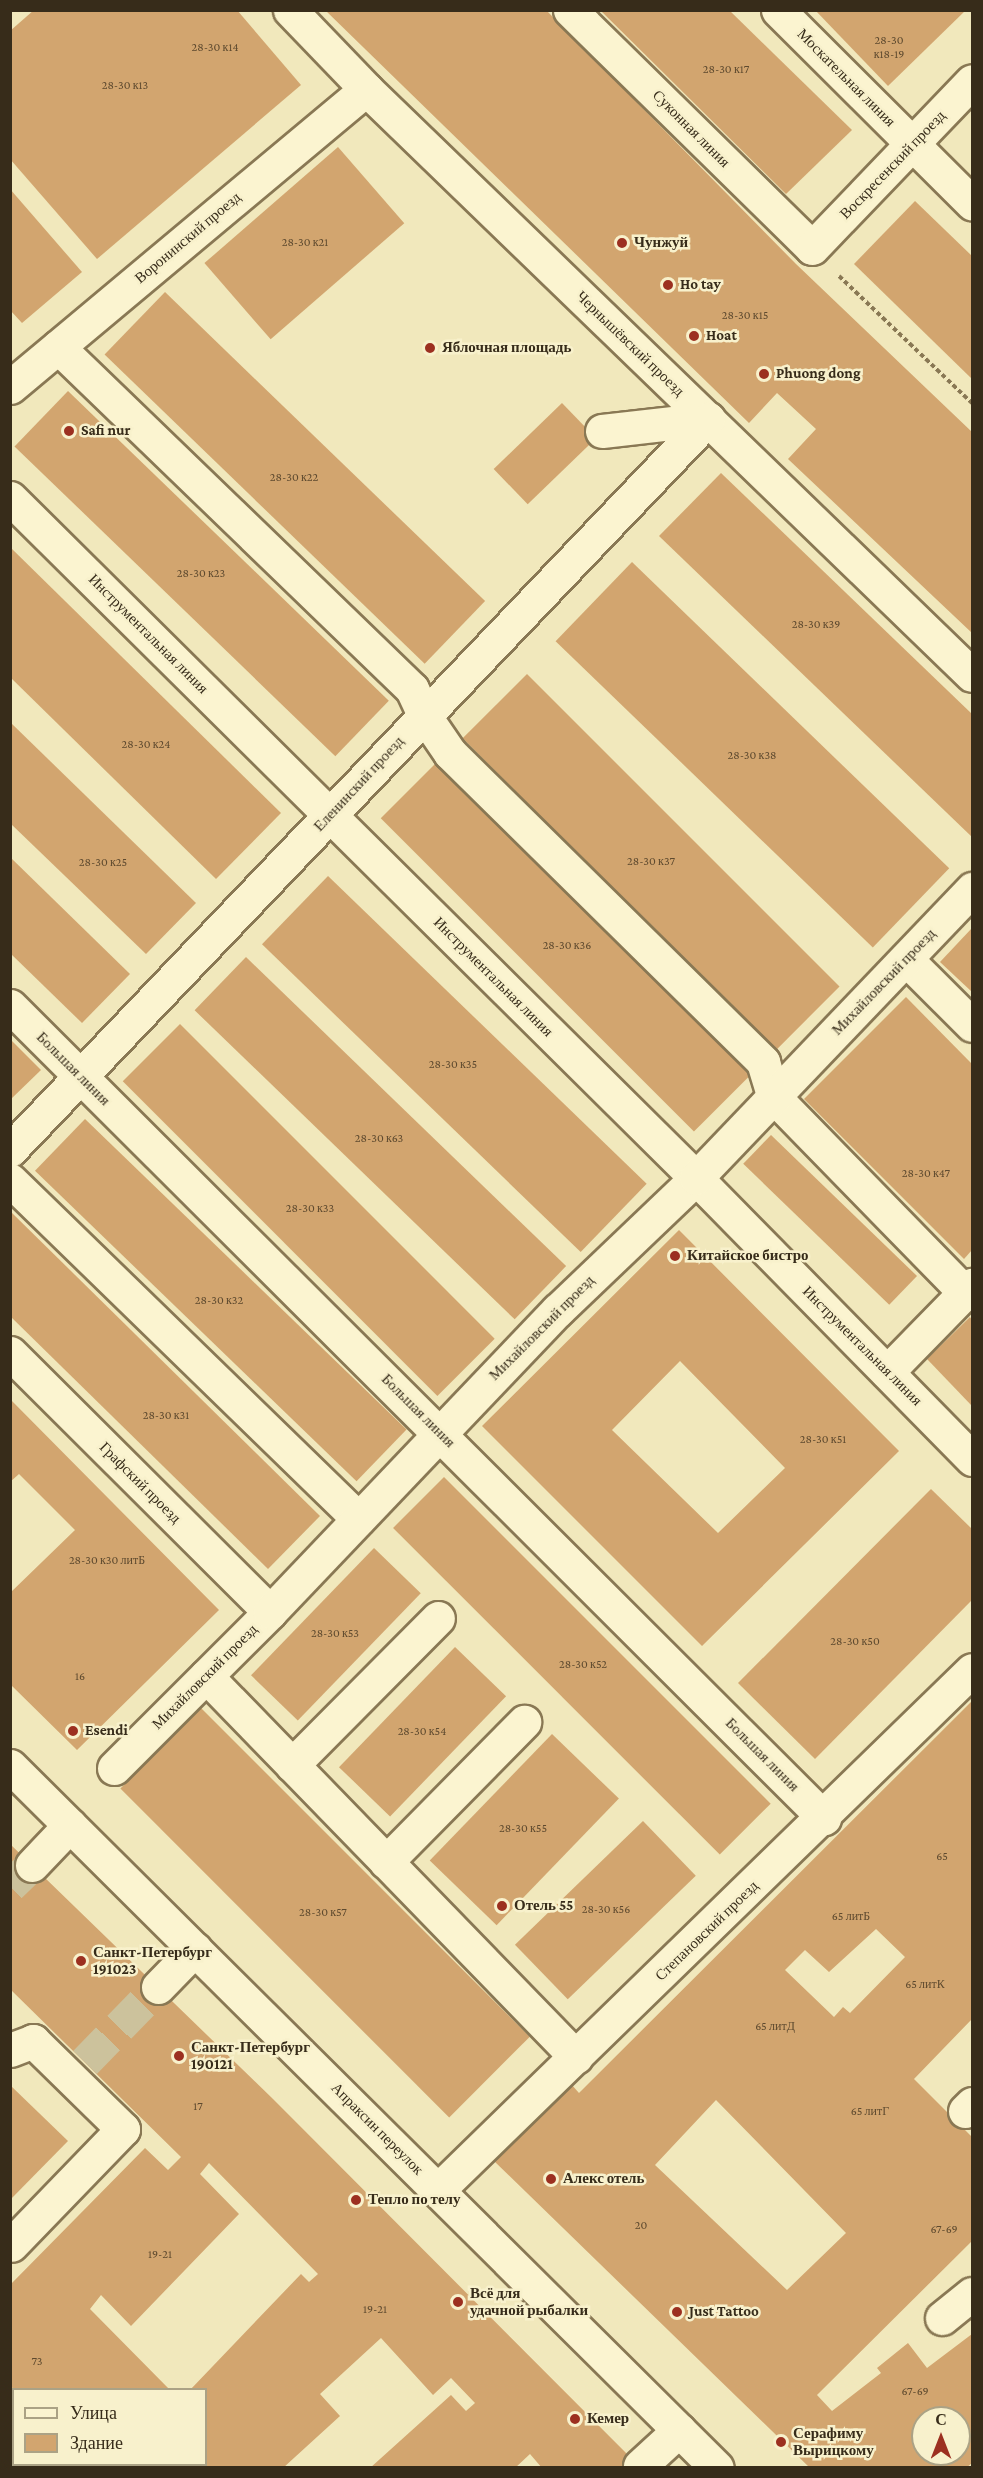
<!DOCTYPE html>
<meta charset="utf-8">
<style>
body{margin:0}
#map{position:relative;width:983px;height:2478px;overflow:hidden;background:#f1e8bc;font-family:"Crimson Pro",serif}
div>[style]{position:absolute}
.green>*{inset:0;background:#bfcf90}
.building>*{inset:0;background:#d2a56f;transform-origin:0 0}
.minor-tunnel>*{height:33px;margin-top:-16.5px;transform-origin:0;background:repeating-linear-gradient(90deg,#ccc29c 0 33px,transparent 0 49px)}
.path>*{height:4px;margin-top:-2px;transform-origin:0;background:repeating-linear-gradient(90deg,#897854 0 4.5px,transparent 0 7.5px)}
.roads{filter:drop-shadow(2px 0 #897854) drop-shadow(-2px 0 #897854) drop-shadow(0 2px #897854) drop-shadow(0 -2px #897854)}
.minor>*{height:33px;margin:-16.5px;padding:0 16.5px;transform-origin:16.5px;border-radius:16.5px;background:#fbf4d0}
.dots>*{width:16px;height:16px;translate:-50% -50%;box-sizing:border-box;border:3px solid #f8f1cc;border-radius:50%}
span{translate:-50% -50%;white-space:nowrap;text-align:center;line-height:1.15;-webkit-text-stroke:5px #f8f1cc;paint-order:stroke}
.number-label{font-size:12px;color:#5e4a2f}
.number-label span{-webkit-text-stroke-width:0}
.street-label{font-size:15px;color:#372c1a}
.poi-label{font-size:15px;color:#372c1a;font-weight:700}
.left{translate:0 -50%;text-align:left}
.frame{position:absolute;inset:0;border:12px solid #372c1a;pointer-events:none}
.legend{position:absolute;left:12px;top:2388px;width:195px;height:78px;box-sizing:border-box;background:#f8f1cc;border:2px solid #aba285;margin:0;padding:8px 10px;list-style:none;font-size:18px;color:#372c1a}
.legend li{display:flex;align-items:center;gap:12px;height:30px}
.legend b{width:30px;border:2px solid #aba285}
.north{position:absolute;left:911px;top:2406px;width:60px;height:60px;box-sizing:border-box;background:#f8f1cc;border:2px solid #aba285;border-radius:50%;rotate:0deg;font-size:16px;font-weight:700;line-height:24px;text-align:center;color:#372c1a}
.north::after{content:'';display:block;margin:auto;width:21px;height:27px;background:#9c3020;clip-path:polygon(50% 0,100% 100%,50% 72%,0 100%)}
</style>
<div id="map">
<div class="green">
<div style="clip-path:polygon(166px 2464px,169px 2467px,92px 2465px)"></div>
</div>
<div class="building">
<div style="clip-path:polygon(34px 10px,237px 10px,301px 85px,97px 259px,10px 159px,10px 31px)"></div>
<div style="clip-path:polygon(325px 10px,546px 10px,796px 264px,972px 432px,972px 633px,788px 459px,816px 429px,777px 393px,749px 423px)"></div>
<div style="clip-path:polygon(600px 10px,729px 10px,852px 130px,786px 194px)"></div>
<div style="clip-path:polygon(815px 10px,966px 10px,888px 86px)"></div>
<div style="left:338px;top:147px;width:101px;height:177px;rotate:49deg"></div>
<div style="clip-path:polygon(10px 189px,82px 272px,22px 323px,10px 310px)"></div>
<div style="clip-path:polygon(915px 201px,972px 256px,972px 379px,854px 264px)"></div>
<div style="left:165px;top:292px;width:445px;height:87px;rotate:44deg"></div>
<div style="left:68px;top:391px;width:446px;height:77px;rotate:44deg"></div>
<div style="left:562px;top:403px;width:49px;height:95px;rotate:46deg"></div>
<div style="clip-path:polygon(721px 473px,972px 714px,972px 837px,659px 536px)"></div>
<div style="clip-path:polygon(10px 547px,281px 813px,216px 879px,10px 677px)"></div>
<div style="left:632px;top:562px;width:441px;height:110px;rotate:44deg"></div>
<div style="left:527px;top:674px;width:442px;height:91px;rotate:45deg"></div>
<div style="clip-path:polygon(10px 722px,196px 903px,146px 954px,10px 823px)"></div>
<div style="left:438px;top:761px;width:443px;height:81px;rotate:45deg"></div>
<div style="clip-path:polygon(10px 857px,130px 974px,82px 1023px,10px 953px)"></div>
<div style="left:328px;top:876px;width:443px;height:95px;rotate:44deg"></div>
<div style="clip-path:polygon(972px 928px,972px 992px,940px 962px)"></div>
<div style="left:246px;top:957px;width:445px;height:74px;rotate:44deg"></div>
<div style="clip-path:polygon(906px 997px,972px 1064px,972px 1250px,964px 1259px,804px 1099px)"></div>
<div style="left:180px;top:1024px;width:445px;height:81px;rotate:45deg"></div>
<div style="clip-path:polygon(10px 1039px,41px 1070px,10px 1100px)"></div>
<div style="left:85px;top:1119px;width:447px;height:72px;rotate:44deg"></div>
<div style="left:771px;top:1135px;width:203px;height:40px;rotate:44deg"></div>
<div style="clip-path:polygon(10px 1211px,320px 1516px,268px 1569px,10px 1316px)"></div>
<div style="clip-path:polygon(evenodd,679px 1230px,899px 1451px,702px 1646px,482px 1426px,679px 1230px,680px 1361px,785px 1468px,718px 1533px,612px 1430px,680px 1361px)"></div>
<div style="clip-path:polygon(970px 1317px,972px 1320px,972px 1406px,927px 1359px)"></div>
<div style="clip-path:polygon(10px 1399px,219px 1610px,77px 1750px,10px 1684px,10px 1593px,75px 1530px,19px 1474px,10px 1482px)"></div>
<div style="left:444px;top:1477px;width:462px;height:72px;rotate:45deg"></div>
<div style="clip-path:polygon(931px 1489px,972px 1529px,972px 1600px,815px 1759px,738px 1683px)"></div>
<div style="left:374px;top:1548px;width:65px;height:177px;rotate:44deg"></div>
<div style="left:455px;top:1647px;width:71px;height:167px;rotate:44deg"></div>
<div style="clip-path:polygon(evenodd,972px 1701px,972px 2019px,914px 2079px,972px 2137px,972px 2241px,817px 2395px,832px 2411px,881px 2373px,877px 2368px,908px 2343px,927px 2368px,972px 2334px,972px 2463px,966px 2468px,810px 2468px,494px 2161px,571px 2084px,579px 2093px,972px 1701px,876px 1929px,905px 1957px,850px 2013px,843px 2007px,834px 2017px,785px 1970px,805px 1950px,829px 1972px,876px 1929px,972px 1701px,716px 2100px,846px 2233px,787px 2290px,655px 2165px,716px 2100px,972px 1701px,923px 2418px,959px 2418px,959px 2454px,923px 2454px,923px 2418px)"></div>
<div style="left:201px;top:1708px;width:465px;height:114px;rotate:45deg"></div>
<div style="left:552px;top:1734px;width:93px;height:176px;rotate:44deg"></div>
<div style="left:643px;top:1821px;width:76px;height:178px;rotate:46deg"></div>
<div style="clip-path:polygon(10px 1844px,273px 2099px,641px 2468px,542px 2468px,530px 2454px,515px 2468px,370px 2468px,451px 2395px,466px 2411px,475px 2403px,451px 2378px,433px 2395px,381px 2338px,320px 2394px,340px 2416px,283px 2468px,169px 2468px,166px 2464px,206px 2464px,206px 2390px,190px 2390px,301px 2274px,309px 2282px,318px 2274px,209px 2163px,200px 2174px,239px 2214px,131px 2326px,101px 2295px,90px 2309px,170px 2390px,15px 2390px,10px 2386px,10px 2285px,145px 2148px,168px 2170px,181px 2157px,10px 1989px)"></div>
<div style="clip-path:polygon(10px 2085px,68px 2141px,10px 2200px)"></div>
</div>
<div class="minor-tunnel">
<div style="left:10px;top:1886px;width:30px;rotate:-44deg"></div>
<div style="left:85px;top:2062px;width:105px;rotate:-45.8deg"></div>
</div>
<div class="path">
<div style="left:839px;top:276px;width:184px;rotate:43.7deg"></div>
</div>
<div class="roads">
<div class="minor">
<div style="left:290px;top:10px;width:110px;rotate:46.1deg"></div>
<div style="left:366px;top:89px;width:843px;rotate:44.04deg"></div>
<div style="left:570px;top:10px;width:339px;rotate:44.5deg"></div>
<div style="left:812px;top:248px;width:231px;rotate:-46.2deg"></div>
<div style="left:778px;top:10px;width:274px;rotate:44.9deg"></div>
<div style="left:58px;top:347px;width:492px;rotate:44deg"></div>
<div style="left:412px;top:689px;width:29px;rotate:65deg"></div>
<div style="left:424px;top:715px;width:46px;rotate:55.6deg"></div>
<div style="left:450px;top:753px;width:440px;rotate:44.6deg"></div>
<div style="left:763px;top:1062px;width:37px;rotate:73deg"></div>
<div style="left:774px;top:1097px;width:274px;rotate:45.7deg"></div>
<div style="left:10px;top:387px;width:464px;rotate:-39.9deg"></div>
<div style="left:602px;top:431px;width:107px;rotate:-6.5deg"></div>
<div style="left:10px;top:498px;width:966px;rotate:44.75deg"></div>
<div style="left:696px;top:1178px;width:394px;rotate:45.5deg"></div>
<div style="left:906px;top:959px;width:93px;rotate:45deg"></div>
<div style="left:10px;top:1006px;width:1150px;rotate:44.93deg"></div>
<div style="left:10px;top:1150px;width:1011px;rotate:-46.32deg"></div>
<div style="left:10px;top:1180px;width:486px;rotate:44.2deg"></div>
<div style="left:10px;top:1353px;width:367px;rotate:44.9deg"></div>
<div style="left:887px;top:1372px;width:122px;rotate:-45.7deg"></div>
<div style="left:206px;top:1676px;width:531px;rotate:45.84deg"></div>
<div style="left:292px;top:1765px;width:207px;rotate:-45.2deg"></div>
<div style="left:10px;top:1766px;width:996px;rotate:44.8deg"></div>
<div style="left:114px;top:1768px;width:221px;rotate:-45deg"></div>
<div style="left:270px;top:1612px;width:417px;rotate:-46.4deg"></div>
<div style="left:558px;top:1310px;width:191px;rotate:-43.7deg"></div>
<div style="left:696px;top:1178px;width:400px;rotate:-46.3deg"></div>
<div style="left:386px;top:1862px;width:197px;rotate:-45.4deg"></div>
<div style="left:32px;top:1865px;width:55px;rotate:-46.5deg"></div>
<div style="left:158px;top:1987px;width:53px;rotate:-45.8deg"></div>
<div style="left:10px;top:2050px;width:25px;rotate:-21deg"></div>
<div style="left:33px;top:2041px;width:126px;rotate:44.4deg"></div>
<div style="left:123px;top:2129px;width:161px;rotate:134deg"></div>
<div style="left:965px;top:2111px;width:10px;rotate:-45deg"></div>
<div style="left:438px;top:2190px;width:745px;rotate:-44.24deg"></div>
<div style="left:942px;top:2318px;width:38px;rotate:-39deg"></div>
<div style="left:10px;top:2425px;width:5px;rotate:37deg"></div>
<div style="left:49px;top:2464px;width:5px;rotate:53deg"></div>
<div style="left:640px;top:2466px;width:53px;rotate:-42.7deg"></div>
</div>
</div>
<div class="dots">
<div style="left:622px;top:243px;background:#9c3020"></div>
<div style="left:668px;top:285px;background:#9c3020"></div>
<div style="left:694px;top:336px;background:#9c3020"></div>
<div style="left:430px;top:348px;background:#9c3020"></div>
<div style="left:764px;top:374px;background:#9c3020"></div>
<div style="left:69px;top:431px;background:#9c3020"></div>
<div style="left:675px;top:1256px;background:#9c3020"></div>
<div style="left:73px;top:1731px;background:#9c3020"></div>
<div style="left:502px;top:1906px;background:#9c3020"></div>
<div style="left:81px;top:1961px;background:#9c3020"></div>
<div style="left:179px;top:2056px;background:#9c3020"></div>
<div style="left:551px;top:2179px;background:#9c3020"></div>
<div style="left:356px;top:2200px;background:#9c3020"></div>
<div style="left:458px;top:2302px;background:#9c3020"></div>
<div style="left:677px;top:2312px;background:#9c3020"></div>
<div style="left:575px;top:2419px;background:#9c3020"></div>
<div style="left:781px;top:2442px;background:#9c3020"></div>
</div>
<div class="number-label">
<span style="left:889px;top:48px">28-30<br>к18-19</span>
<span style="left:215px;top:48px">28-30 к14</span>
<span style="left:726px;top:70px">28-30 к17</span>
<span style="left:125px;top:86px">28-30 к13</span>
<span style="left:305px;top:243px">28-30 к21</span>
<span style="left:745px;top:316px">28-30 к15</span>
<span style="left:294px;top:478px">28-30 к22</span>
<span style="left:201px;top:574px">28-30 к23</span>
<span style="left:816px;top:625px">28-30 к39</span>
<span style="left:146px;top:745px">28-30 к24</span>
<span style="left:752px;top:756px">28-30 к38</span>
<span style="left:651px;top:862px">28-30 к37</span>
<span style="left:103px;top:863px">28-30 к25</span>
<span style="left:567px;top:946px">28-30 к36</span>
<span style="left:453px;top:1065px">28-30 к35</span>
<span style="left:379px;top:1139px">28-30 к63</span>
<span style="left:926px;top:1174px">28-30 к47</span>
<span style="left:310px;top:1209px">28-30 к33</span>
<span style="left:219px;top:1301px">28-30 к32</span>
<span style="left:166px;top:1416px">28-30 к31</span>
<span style="left:823px;top:1440px">28-30 к51</span>
<span style="left:107px;top:1561px">28-30 к30 литБ</span>
<span style="left:335px;top:1634px">28-30 к53</span>
<span style="left:855px;top:1642px">28-30 к50</span>
<span style="left:583px;top:1665px">28-30 к52</span>
<span style="left:80px;top:1677px">16</span>
<span style="left:422px;top:1732px">28-30 к54</span>
<span style="left:523px;top:1829px">28-30 к55</span>
<span style="left:942px;top:1857px">65</span>
<span style="left:606px;top:1910px">28-30 к56</span>
<span style="left:323px;top:1913px">28-30 к57</span>
<span style="left:851px;top:1917px">65 литБ</span>
<span style="left:925px;top:1985px">65 литК</span>
<span style="left:775px;top:2027px">65 литД</span>
<span style="left:198px;top:2107px">17</span>
<span style="left:870px;top:2112px">65 литГ</span>
<span style="left:641px;top:2226px">20</span>
<span style="left:944px;top:2230px">67-69</span>
<span style="left:160px;top:2255px">19-21</span>
<span style="left:375px;top:2310px">19-21</span>
<span style="left:37px;top:2362px">73</span>
<span style="left:915px;top:2392px">67-69</span>
</div>
<div class="street-label">
<span style="left:846px;top:78px;rotate:45deg">Москательная линия</span>
<span style="left:691px;top:129px;rotate:45deg">Суконная линия</span>
<span style="left:893px;top:165px;rotate:-46deg">Воскресенский проезд</span>
<span style="left:188px;top:238px;rotate:-40deg">Воронинский проезд</span>
<span style="left:630px;top:344px;rotate:44deg">Чернышёвский проезд</span>
<span style="left:148px;top:634px;rotate:45deg">Инструментальная линия</span>
<span style="left:359px;top:784px;rotate:-47deg">Еленинский проезд</span>
<span style="left:493px;top:977px;rotate:45deg">Инструментальная линия</span>
<span style="left:884px;top:982px;rotate:-46deg">Михайловский проезд</span>
<span style="left:73px;top:1069px;rotate:45deg">Большая линия</span>
<span style="left:542px;top:1328px;rotate:-45deg">Михайловский проезд</span>
<span style="left:862px;top:1346px;rotate:45deg">Инструментальная линия</span>
<span style="left:418px;top:1411px;rotate:45deg">Большая линия</span>
<span style="left:140px;top:1483px;rotate:45deg">Графский проезд</span>
<span style="left:205px;top:1677px;rotate:-45deg">Михайловский проезд</span>
<span style="left:762px;top:1755px;rotate:45deg">Большая линия</span>
<span style="left:707px;top:1931px;rotate:-44deg">Степановский проезд</span>
<span style="left:377px;top:2129px;rotate:45deg">Апраксин переулок</span>
</div>
<div class="poi-label">
<span class="left" style="left:634px;top:243px">Чунжуй</span>
<span class="left" style="left:680px;top:285px">Ho tay</span>
<span class="left" style="left:706px;top:336px">Hoat</span>
<span class="left" style="left:442px;top:348px">Яблочная площадь</span>
<span class="left" style="left:776px;top:374px">Phuong dong</span>
<span class="left" style="left:81px;top:431px">Safi nur</span>
<span class="left" style="left:687px;top:1256px">Китайское бистро</span>
<span class="left" style="left:85px;top:1731px">Esendi</span>
<span class="left" style="left:514px;top:1906px">Отель 55</span>
<span class="left" style="left:93px;top:1961px">Санкт-Петербург<br>191023</span>
<span class="left" style="left:191px;top:2056px">Санкт-Петербург<br>190121</span>
<span class="left" style="left:563px;top:2179px">Алекс отель</span>
<span class="left" style="left:368px;top:2200px">Тепло по телу</span>
<span class="left" style="left:470px;top:2302px">Всё для<br>удачной рыбалки</span>
<span class="left" style="left:689px;top:2312px">Just Tattoo</span>
<span class="left" style="left:587px;top:2419px">Кемер</span>
<span class="left" style="left:793px;top:2442px">Серафиму<br>Вырицкому</span>
</div>
<div class="frame"></div>
<ul class="legend">
<li><b style="height:8px;background:#fbf4d0"></b>Улица</li>
<li><b style="height:16px;background:#d2a56f"></b>Здание</li>
</ul>
<div class="north">С</div>
</div>
